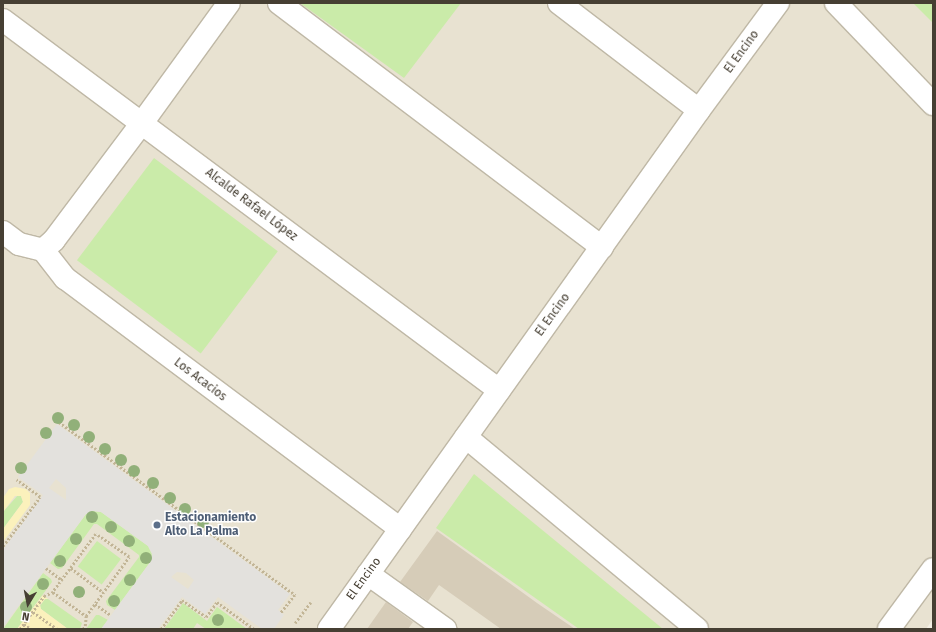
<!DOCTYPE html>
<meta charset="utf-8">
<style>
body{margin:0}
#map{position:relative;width:936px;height:632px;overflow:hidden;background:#f3efe4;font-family:"Fira Sans",sans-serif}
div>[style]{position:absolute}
.residential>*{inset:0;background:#e8e2d1}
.green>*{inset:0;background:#caeba9;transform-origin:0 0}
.sand>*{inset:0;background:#fbf1bc}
.parking>*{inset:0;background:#e3e1dd}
.building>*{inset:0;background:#d6ccb8}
.path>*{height:2.5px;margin-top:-1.25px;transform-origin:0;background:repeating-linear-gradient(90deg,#c2b596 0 2px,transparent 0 4px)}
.roads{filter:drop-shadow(1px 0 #bfb8a6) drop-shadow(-1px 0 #bfb8a6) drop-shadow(0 1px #bfb8a6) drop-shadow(0 -1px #bfb8a6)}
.minor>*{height:22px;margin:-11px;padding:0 11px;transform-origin:11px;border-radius:11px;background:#fff}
.trees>*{width:12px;height:12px;margin:-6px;border-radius:50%;background:#91b079}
.dots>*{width:11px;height:11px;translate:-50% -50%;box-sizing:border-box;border:2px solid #fff;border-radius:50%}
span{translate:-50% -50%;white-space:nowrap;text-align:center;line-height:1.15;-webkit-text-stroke:3px #fff;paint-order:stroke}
.street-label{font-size:12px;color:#463f33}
.service-label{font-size:12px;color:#4e5e75;font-weight:700}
.left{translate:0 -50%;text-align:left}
.frame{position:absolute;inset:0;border:4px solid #463f33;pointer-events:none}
.north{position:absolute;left:8px;top:584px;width:40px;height:40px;-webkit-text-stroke:3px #fff;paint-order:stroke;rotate:190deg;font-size:11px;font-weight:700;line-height:16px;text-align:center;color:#463f33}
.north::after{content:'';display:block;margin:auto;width:14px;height:18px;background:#463f33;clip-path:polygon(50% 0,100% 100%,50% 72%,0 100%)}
</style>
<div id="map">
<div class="residential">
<div style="clip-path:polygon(3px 3px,933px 3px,933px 619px,926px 629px,3px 629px)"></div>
</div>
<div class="green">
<div style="clip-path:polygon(300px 3px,461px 3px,404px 78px)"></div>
<div style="clip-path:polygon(913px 3px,933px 3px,933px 23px)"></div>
<div style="left:154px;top:158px;width:155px;height:128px;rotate:37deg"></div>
<div style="clip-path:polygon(474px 474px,663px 629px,579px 629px,436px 528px)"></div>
<div style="clip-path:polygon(18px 495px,21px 496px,23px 502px,3px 529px,3px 512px)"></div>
<div style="clip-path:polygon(93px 511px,101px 512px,148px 546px,152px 554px,151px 561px,115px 610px,107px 605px,106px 601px,139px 557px,139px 555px,97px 524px,94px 524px,62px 568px,58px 569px,50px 563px,86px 514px)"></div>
<div style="left:97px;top:541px;width:30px;height:32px;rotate:37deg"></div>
<div style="clip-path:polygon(43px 573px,51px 579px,52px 582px,17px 629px,3px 629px)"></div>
<div style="clip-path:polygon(45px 599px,48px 599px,82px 623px,80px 629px,68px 629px,41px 609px,40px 606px)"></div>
<div style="clip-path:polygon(183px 603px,207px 621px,217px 607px,247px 629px,206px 629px,197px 623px,193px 629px,164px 629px)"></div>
<div style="clip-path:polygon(96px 615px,99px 615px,108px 620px,101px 629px,86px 629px)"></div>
</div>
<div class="sand">
<div style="clip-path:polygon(15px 487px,26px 489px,30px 493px,30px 505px,3px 542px,3px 529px,23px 502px,21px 496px,15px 496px,3px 512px,3px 498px,9px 489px)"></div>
<div style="clip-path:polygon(43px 595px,48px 599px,45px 599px,40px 605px,41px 609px,68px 629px,17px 629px)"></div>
</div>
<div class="parking">
<div style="clip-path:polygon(evenodd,57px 424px,290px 594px,278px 610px,284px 615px,274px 629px,262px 629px,218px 597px,205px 614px,182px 597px,158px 629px,101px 629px,151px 561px,152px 554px,148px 546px,101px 512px,93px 511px,86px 514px,3px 627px,3px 550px,43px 495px,18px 477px,57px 424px,56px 479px,66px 488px,66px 500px,49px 488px,56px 479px,57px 424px,177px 572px,186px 573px,194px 580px,188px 589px,171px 577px,177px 572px)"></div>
</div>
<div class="building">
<div style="clip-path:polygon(437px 531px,537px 603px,575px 629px,501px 629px,439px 585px,428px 601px,400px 582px)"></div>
<div style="clip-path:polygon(386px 602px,413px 622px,408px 629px,367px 629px)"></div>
</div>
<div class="path">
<div style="left:59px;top:422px;width:293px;rotate:36.2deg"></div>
<div style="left:295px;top:595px;width:23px;rotate:128deg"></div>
<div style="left:3px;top:546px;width:61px;rotate:-52.9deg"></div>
<div style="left:40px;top:497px;width:29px;rotate:-144deg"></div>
<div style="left:46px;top:568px;width:20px;rotate:37deg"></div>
<div style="left:71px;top:568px;width:40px;rotate:37deg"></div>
<div style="left:95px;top:604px;width:19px;rotate:35deg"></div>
<div style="left:33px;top:612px;width:29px;rotate:35deg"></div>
<div style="left:295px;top:623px;width:26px;rotate:-53deg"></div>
<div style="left:24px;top:624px;width:9px;rotate:36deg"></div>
<div style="left:20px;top:629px;width:41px;rotate:-54deg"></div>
<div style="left:44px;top:596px;width:10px;rotate:-24deg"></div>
<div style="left:83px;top:629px;width:4px;rotate:-56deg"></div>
<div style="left:85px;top:626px;width:10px;rotate:-84deg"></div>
<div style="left:86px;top:616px;width:73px;rotate:-53.9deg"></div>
<div style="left:129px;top:557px;width:40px;rotate:-145.1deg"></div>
<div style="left:96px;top:534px;width:72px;rotate:126.6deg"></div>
<div style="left:53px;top:592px;width:41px;rotate:36deg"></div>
<div style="left:161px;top:629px;width:36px;rotate:-54deg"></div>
<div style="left:182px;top:600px;width:29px;rotate:35deg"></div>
<div style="left:206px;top:617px;width:19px;rotate:-54deg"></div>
<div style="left:217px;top:602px;width:46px;rotate:36.1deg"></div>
</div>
<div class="roads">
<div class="minor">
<div style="left:279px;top:3px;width:405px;rotate:37.1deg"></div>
<div style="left:559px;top:3px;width:176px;rotate:37.4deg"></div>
<div style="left:836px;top:3px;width:140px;rotate:46.2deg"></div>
<div style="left:3px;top:20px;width:619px;rotate:36.72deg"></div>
<div style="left:3px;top:232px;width:20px;rotate:37deg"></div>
<div style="left:19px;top:244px;width:25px;rotate:14deg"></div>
<div style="left:43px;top:250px;width:36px;rotate:52deg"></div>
<div style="left:65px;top:278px;width:419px;rotate:36.8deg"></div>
<div style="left:43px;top:250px;width:15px;rotate:-42deg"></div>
<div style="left:54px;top:240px;width:146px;rotate:-53.1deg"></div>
<div style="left:142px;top:123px;width:148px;rotate:-54.1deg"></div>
<div style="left:466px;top:437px;width:300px;rotate:39.7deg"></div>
<div style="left:368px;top:574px;width:95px;rotate:35.5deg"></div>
<div style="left:329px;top:629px;width:637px;rotate:-54.51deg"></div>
<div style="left:699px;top:110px;width:133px;rotate:-53.6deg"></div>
<div style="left:889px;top:629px;width:74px;rotate:-53.7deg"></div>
</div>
</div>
<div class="trees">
<div style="left:58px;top:418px"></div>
<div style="left:74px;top:425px"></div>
<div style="left:46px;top:433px"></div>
<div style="left:89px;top:437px"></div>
<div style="left:105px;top:449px"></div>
<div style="left:121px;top:460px"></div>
<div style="left:21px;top:468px"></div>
<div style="left:134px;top:471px"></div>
<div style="left:153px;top:483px"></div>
<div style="left:170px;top:498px"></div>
<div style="left:185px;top:509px"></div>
<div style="left:92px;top:517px"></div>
<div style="left:203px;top:522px"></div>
<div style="left:111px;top:527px"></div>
<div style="left:76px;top:539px"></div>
<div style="left:129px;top:541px"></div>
<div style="left:146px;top:558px"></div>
<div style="left:60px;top:561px"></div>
<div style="left:130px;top:580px"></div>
<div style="left:43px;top:584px"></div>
<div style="left:79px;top:592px"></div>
<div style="left:114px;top:601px"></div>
<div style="left:26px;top:607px"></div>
<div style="left:218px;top:620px"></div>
</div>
<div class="dots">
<div style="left:157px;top:525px;background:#5c6f8a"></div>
</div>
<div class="street-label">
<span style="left:742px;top:52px;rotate:-54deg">El Encino</span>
<span style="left:251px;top:205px;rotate:37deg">Alcalde Rafael López</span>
<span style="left:553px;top:315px;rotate:-54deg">El Encino</span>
<span style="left:200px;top:380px;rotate:37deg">Los Acacios</span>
<span style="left:364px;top:579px;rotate:-54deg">El Encino</span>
</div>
<div class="service-label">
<span class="left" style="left:165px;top:525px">Estacionamiento<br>Alto La Palma</span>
</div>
<div class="frame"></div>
<div class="north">N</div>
</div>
